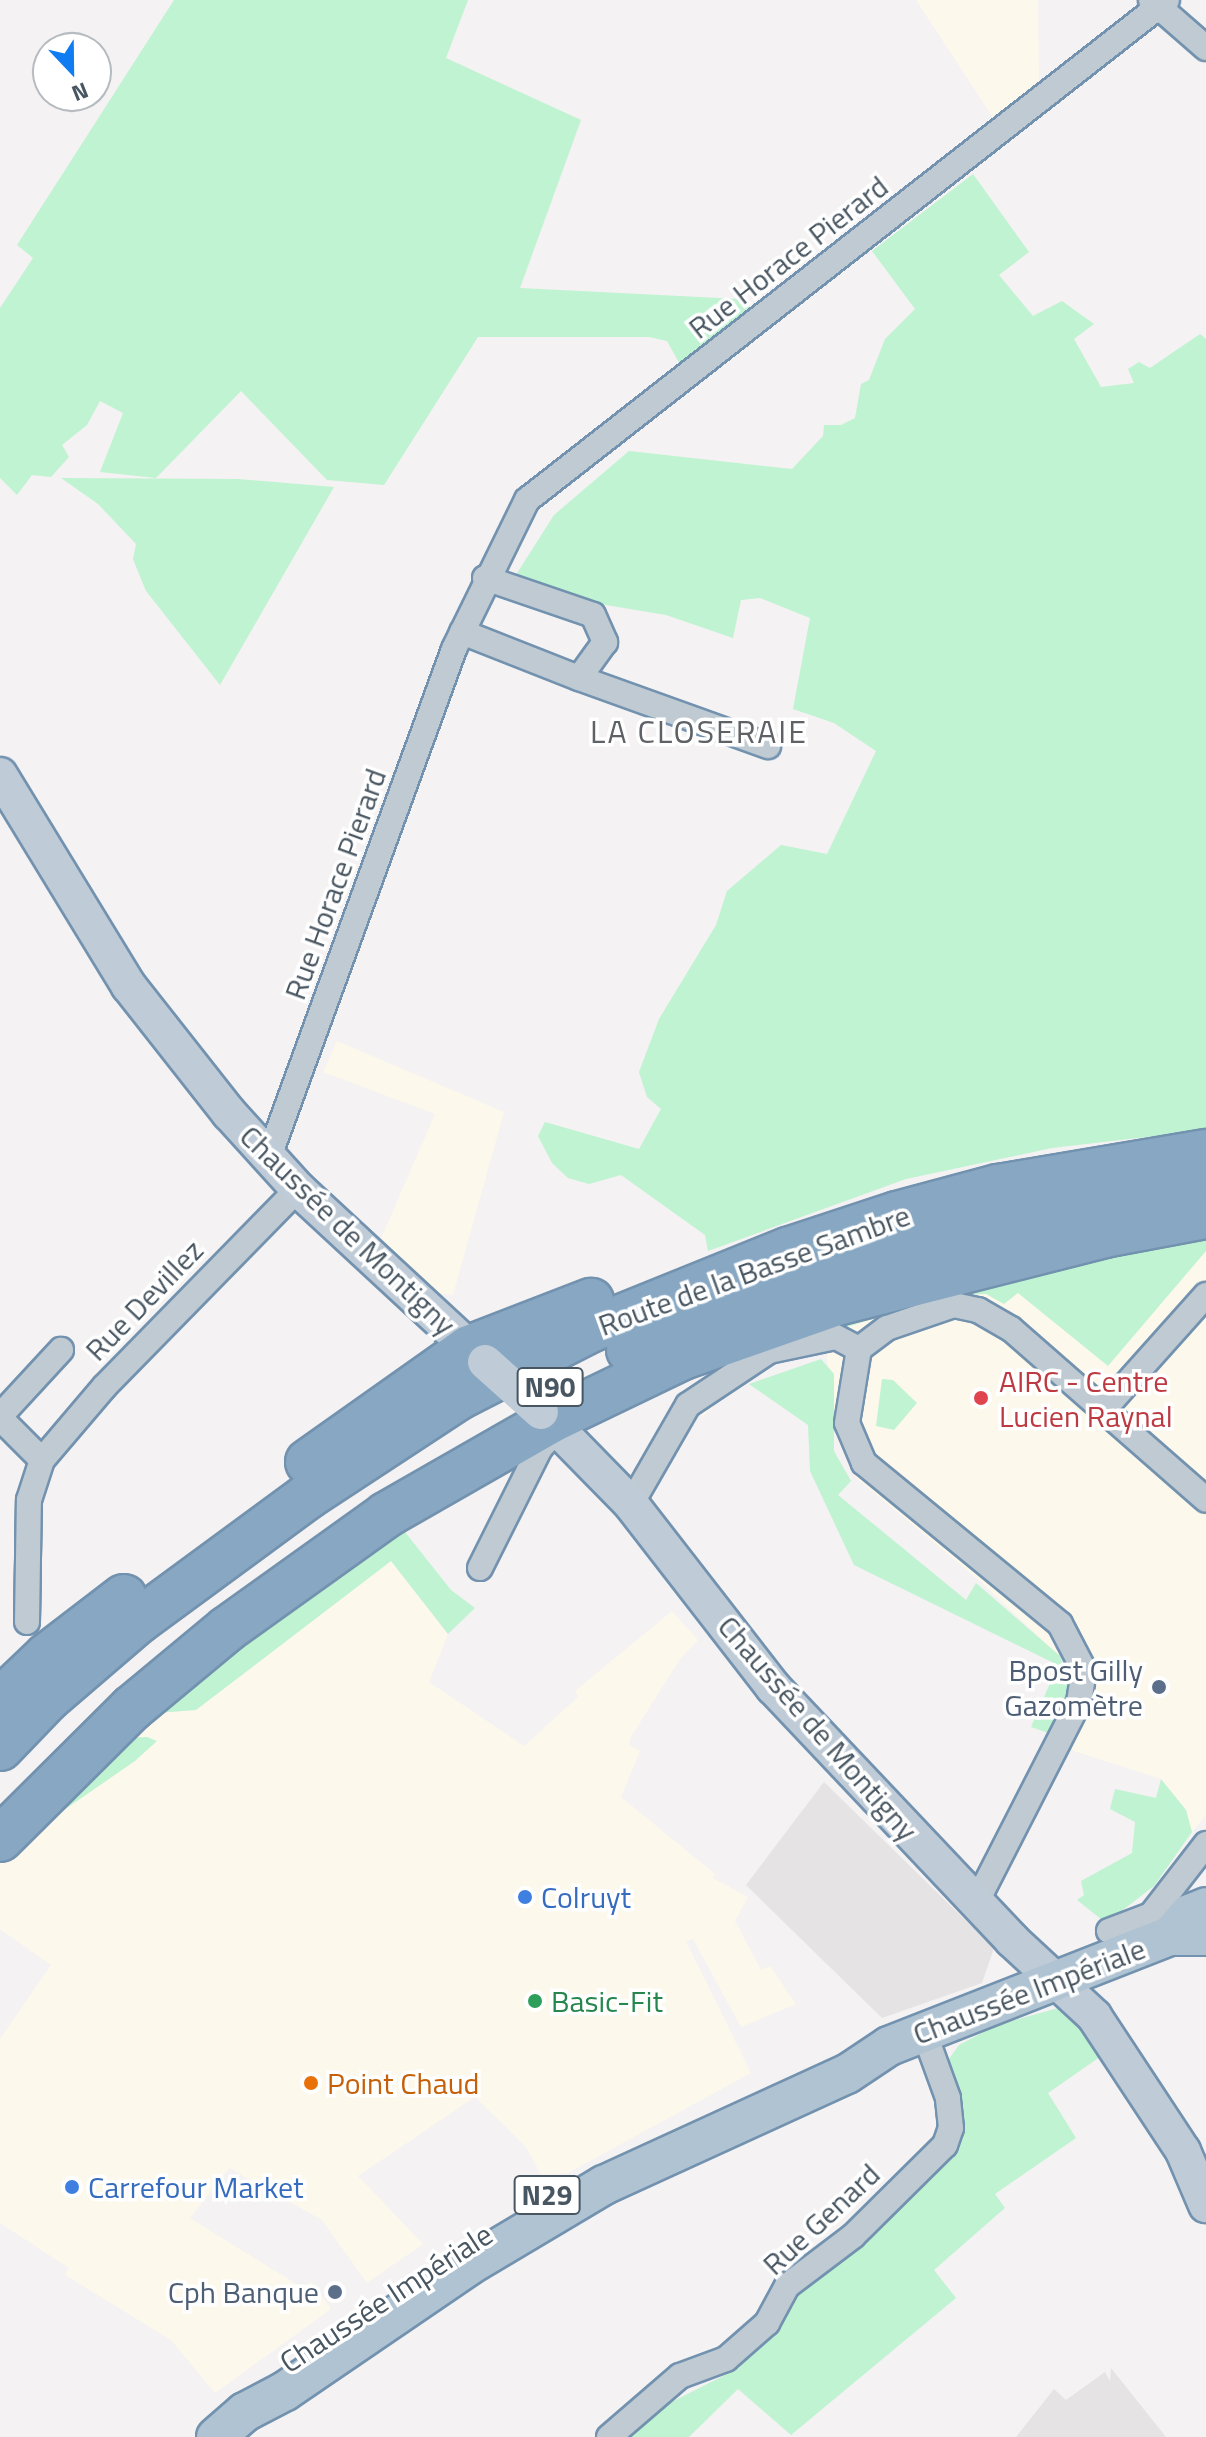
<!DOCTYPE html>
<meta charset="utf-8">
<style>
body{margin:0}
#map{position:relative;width:1206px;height:2437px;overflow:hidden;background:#f4f2f2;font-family:"Titillium Web",sans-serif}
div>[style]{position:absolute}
.commercial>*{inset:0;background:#fdf8ec}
.education>*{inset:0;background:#e5e3e4}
.green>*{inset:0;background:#bff3d1}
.roads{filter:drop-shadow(2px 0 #7292af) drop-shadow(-2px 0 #7292af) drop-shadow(0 2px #7292af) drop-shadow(0 -2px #7292af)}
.street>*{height:24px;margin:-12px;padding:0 12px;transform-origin:12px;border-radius:12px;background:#bfcad2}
.secondary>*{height:34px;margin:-17px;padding:0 17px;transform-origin:17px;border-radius:17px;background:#bfcbd6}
.primary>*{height:38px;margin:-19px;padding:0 19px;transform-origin:19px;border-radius:19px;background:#b0c3d2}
.highway>*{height:44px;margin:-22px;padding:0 22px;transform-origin:22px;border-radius:22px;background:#87a7c3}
.secondary-bridge>*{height:34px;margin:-17px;padding:0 17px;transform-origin:17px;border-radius:17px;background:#bfcbd6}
.dots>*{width:22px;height:22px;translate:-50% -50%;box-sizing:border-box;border:4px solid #fff;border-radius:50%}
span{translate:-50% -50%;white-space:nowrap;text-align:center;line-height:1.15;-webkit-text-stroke:7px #fff;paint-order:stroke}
.shield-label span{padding:2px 6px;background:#fff;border:2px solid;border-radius:6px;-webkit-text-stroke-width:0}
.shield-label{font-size:28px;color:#485661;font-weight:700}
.street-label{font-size:30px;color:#485661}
.health-label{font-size:30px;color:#be3a42}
.left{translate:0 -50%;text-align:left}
.service-label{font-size:30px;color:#4e5e75}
.right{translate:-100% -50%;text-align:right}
.shop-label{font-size:30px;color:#366cbe}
.leisure-label{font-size:30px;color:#27864d}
.food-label{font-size:30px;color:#c56008}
.neighbourhood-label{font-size:32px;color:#5e6267;letter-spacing:2px}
.north{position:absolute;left:32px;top:32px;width:80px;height:80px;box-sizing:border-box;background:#fff;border:2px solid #b6bbc0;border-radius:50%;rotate:158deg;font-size:22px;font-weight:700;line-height:32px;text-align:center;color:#485661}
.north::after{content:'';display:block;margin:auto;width:28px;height:36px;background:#0f7cf1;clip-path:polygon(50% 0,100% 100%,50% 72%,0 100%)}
</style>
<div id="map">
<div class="commercial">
<div style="clip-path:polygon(916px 0,1038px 0,1039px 83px,994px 119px)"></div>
<div style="clip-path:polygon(337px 1041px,504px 1112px,453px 1295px,435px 1293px,380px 1241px,435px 1114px,323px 1072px)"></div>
<div style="clip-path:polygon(1206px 1223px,1206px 1815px,1192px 1832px,1186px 1810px,1161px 1779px,1074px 1751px,1051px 1734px,1072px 1668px,981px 1582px,854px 1476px,836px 1437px,826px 1351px,785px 1352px,744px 1375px,702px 1418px,706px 1380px,734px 1365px,731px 1353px)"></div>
<div style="clip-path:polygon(391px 1561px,448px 1634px,429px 1682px,524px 1746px,578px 1697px,575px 1691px,672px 1611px,698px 1640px,680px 1659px,631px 1737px,629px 1745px,640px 1751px,621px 1797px,715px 1874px,713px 1878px,748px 1897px,735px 1921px,761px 1970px,770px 1966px,796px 2004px,741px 2027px,693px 1939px,686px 1941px,751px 2073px,568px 2173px,541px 2175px,526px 2147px,475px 2097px,358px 2176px,423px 2244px,367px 2283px,322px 2220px,229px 2168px,190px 2218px,301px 2287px,312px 2282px,331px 2309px,215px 2393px,171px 2340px,65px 2275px,69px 2268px,0 2223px,0 2039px,51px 1965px,0 1929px,0 1861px,156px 1713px,196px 1710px)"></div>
</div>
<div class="education">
<div style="clip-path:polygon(824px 1782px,994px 1948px,982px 1983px,882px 2018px,746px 1885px)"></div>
<div style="clip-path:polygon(1111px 2368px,1166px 2437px,1016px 2437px,1054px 2389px,1066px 2400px,1105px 2372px,1110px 2381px)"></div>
</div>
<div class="green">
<div style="clip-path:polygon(174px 0,468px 0,446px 58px,581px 120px,520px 288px,739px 299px,750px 308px,682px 368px,667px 341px,649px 337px,478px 337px,384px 485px,327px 480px,241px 391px,156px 478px,100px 472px,123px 413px,100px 401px,87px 425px,62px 445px,69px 457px,51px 477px,32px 475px,17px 495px,0 478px,0 308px,33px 258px,17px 245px)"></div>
<div style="clip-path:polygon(973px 174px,1029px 252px,999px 275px,1033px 316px,1062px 301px,1094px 324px,1074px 339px,1101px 387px,1134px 383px,1128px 369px,1139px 362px,1150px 368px,1200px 334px,1206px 339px,1206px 1130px,1052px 1148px,906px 1179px,708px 1251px,705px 1235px,621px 1175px,589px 1184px,568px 1178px,552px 1163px,538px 1136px,545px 1122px,639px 1149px,661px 1109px,647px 1097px,639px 1072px,659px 1019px,716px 925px,727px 891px,781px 845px,827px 854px,876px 751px,834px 723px,793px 709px,810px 618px,760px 598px,741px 600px,733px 638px,666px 615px,582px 601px,514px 578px,554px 515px,629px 451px,792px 469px,823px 436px,824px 425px,841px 425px,855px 418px,861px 384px,869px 380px,885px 339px,915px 309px,872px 251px)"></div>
<div style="clip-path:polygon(61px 478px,238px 479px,334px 487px,220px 685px,146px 591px,133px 559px,136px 544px,98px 504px)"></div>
<div style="clip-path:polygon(1206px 1223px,1206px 1251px,1108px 1366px,1018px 1293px,1004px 1304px,986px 1294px,951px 1295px,814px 1337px,914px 1284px)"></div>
<div style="clip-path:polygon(821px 1359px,834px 1374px,834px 1451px,851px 1481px,838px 1495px,966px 1600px,976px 1583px,1060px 1656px,1070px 1684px,1051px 1734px,1031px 1727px,1058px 1665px,854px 1565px,810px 1471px,808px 1425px,749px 1384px)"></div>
<div style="clip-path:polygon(882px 1379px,893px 1380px,917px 1403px,894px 1430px,876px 1426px)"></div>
<div style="clip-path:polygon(401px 1527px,451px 1590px,475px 1608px,448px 1634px,391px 1561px,196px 1710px,156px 1713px,189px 1670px)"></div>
<div style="clip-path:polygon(147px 1737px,157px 1741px,135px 1761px,51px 1819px,127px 1738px)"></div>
<div style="clip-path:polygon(1161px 1779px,1186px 1810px,1192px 1832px,1154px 1886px,1106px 1923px,1077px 1900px,1084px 1895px,1081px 1881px,1132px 1853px,1135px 1822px,1110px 1809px,1115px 1789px,1156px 1798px)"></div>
<div style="clip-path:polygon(1069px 2005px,1107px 2052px,1048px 2093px,1076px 2138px,995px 2194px,1005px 2208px,934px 2270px,956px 2298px,791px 2435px,738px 2389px,689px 2437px,617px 2437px,622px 2427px,739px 2368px,782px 2309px,949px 2133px,946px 2063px,959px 2045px,997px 2025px)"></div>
</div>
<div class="roads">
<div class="street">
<div style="left:1151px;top:0;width:73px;rotate:41.1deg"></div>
<div style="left:485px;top:578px;width:114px;rotate:18.9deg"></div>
<div style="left:593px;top:615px;width:30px;rotate:66deg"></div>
<div style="left:605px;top:642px;width:44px;rotate:125.8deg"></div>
<div style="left:579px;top:678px;width:201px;rotate:19.8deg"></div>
<div style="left:462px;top:632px;width:126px;rotate:21.5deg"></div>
<div style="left:268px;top:1159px;width:543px;rotate:-69.96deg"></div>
<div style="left:454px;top:649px;width:166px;rotate:-63.9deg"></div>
<div style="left:527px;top:500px;width:812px;rotate:-38deg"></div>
<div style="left:1104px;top:1409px;width:153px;rotate:-48.2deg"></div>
<div style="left:0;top:1416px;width:90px;rotate:-47.3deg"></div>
<div style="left:0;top:1418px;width:59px;rotate:45deg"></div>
<div style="left:631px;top:1504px;width:114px;rotate:-60.1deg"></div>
<div style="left:688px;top:1405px;width:97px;rotate:-33.7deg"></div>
<div style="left:769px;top:1351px;width:68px;rotate:-11.8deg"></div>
<div style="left:836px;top:1337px;width:26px;rotate:28deg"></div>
<div style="left:480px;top:1568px;width:134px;rotate:-63.4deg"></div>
<div style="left:540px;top:1448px;width:23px;rotate:-47deg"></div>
<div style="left:27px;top:1622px;width:122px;rotate:-89.1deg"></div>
<div style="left:29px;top:1500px;width:42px;rotate:-72deg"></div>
<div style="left:42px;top:1460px;width:97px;rotate:-49.6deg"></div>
<div style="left:105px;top:1386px;width:276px;rotate:-45.6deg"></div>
<div style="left:977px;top:1901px;width:224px;rotate:-62.9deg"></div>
<div style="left:1079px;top:1702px;width:32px;rotate:-81deg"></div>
<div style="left:1084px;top:1670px;width:52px;rotate:-117.6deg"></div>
<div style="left:1060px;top:1624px;width:254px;rotate:-140.6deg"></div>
<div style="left:864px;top:1463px;width:43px;rotate:-113deg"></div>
<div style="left:847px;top:1423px;width:75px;rotate:-80.8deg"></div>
<div style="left:859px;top:1349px;width:35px;rotate:-37deg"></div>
<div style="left:887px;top:1328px;width:71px;rotate:-18.9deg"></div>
<div style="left:954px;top:1305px;width:25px;rotate:12deg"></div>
<div style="left:978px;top:1310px;width:38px;rotate:30deg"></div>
<div style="left:1011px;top:1329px;width:259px;rotate:41.2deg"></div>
<div style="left:1109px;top:1931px;width:45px;rotate:-20.9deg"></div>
<div style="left:1151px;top:1915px;width:90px;rotate:-52.2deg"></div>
<div style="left:609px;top:2437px;width:94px;rotate:-40.7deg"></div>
<div style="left:680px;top:2376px;width:49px;rotate:-20.3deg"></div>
<div style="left:726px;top:2359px;width:55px;rotate:-41.3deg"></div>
<div style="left:767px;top:2323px;width:42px;rotate:-61.6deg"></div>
<div style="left:787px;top:2286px;width:83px;rotate:-37.1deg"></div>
<div style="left:853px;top:2236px;width:129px;rotate:-44.7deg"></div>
<div style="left:945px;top:2145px;width:18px;rotate:-71deg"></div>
<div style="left:951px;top:2128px;width:30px;rotate:-96deg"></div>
<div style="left:948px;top:2098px;width:70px;rotate:-110deg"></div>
</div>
<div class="secondary">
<div style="left:0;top:775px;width:247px;rotate:58.6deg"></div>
<div style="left:129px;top:986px;width:162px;rotate:51.8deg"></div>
<div style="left:229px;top:1113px;width:103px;rotate:47.8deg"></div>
<div style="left:298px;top:1189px;width:255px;rotate:42.8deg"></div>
<div style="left:541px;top:1412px;width:129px;rotate:45.6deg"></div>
<div style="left:631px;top:1504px;width:232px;rotate:52.2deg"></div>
<div style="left:773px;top:1687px;width:348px;rotate:46.6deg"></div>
<div style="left:1012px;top:1940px;width:112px;rotate:42.8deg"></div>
<div style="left:1094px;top:2016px;width:162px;rotate:56.6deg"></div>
<div style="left:1183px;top:2151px;width:59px;rotate:66.9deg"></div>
</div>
<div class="primary">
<div style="left:1170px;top:1936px;width:29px;rotate:-49deg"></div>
<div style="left:1189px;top:1914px;width:18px;rotate:-22deg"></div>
<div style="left:216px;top:2437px;width:38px;rotate:-41deg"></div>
<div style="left:245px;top:2412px;width:45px;rotate:-27.7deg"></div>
<div style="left:285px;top:2391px;width:222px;rotate:-34.3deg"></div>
<div style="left:468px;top:2266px;width:158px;rotate:-30.8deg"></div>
<div style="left:604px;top:2185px;width:267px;rotate:-24.6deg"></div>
<div style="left:847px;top:2074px;width:50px;rotate:-33.7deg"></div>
<div style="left:889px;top:2046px;width:302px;rotate:-21.4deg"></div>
<div style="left:1170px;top:1936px;width:36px"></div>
</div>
<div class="highway">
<div style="left:629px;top:1350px;width:209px;rotate:-22.2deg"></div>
<div style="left:823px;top:1271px;width:173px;rotate:-16.4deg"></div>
<div style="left:989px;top:1222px;width:220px;rotate:-9.7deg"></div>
<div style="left:308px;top:1462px;width:197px;rotate:-35.3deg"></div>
<div style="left:469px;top:1348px;width:131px;rotate:-21.1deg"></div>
<div style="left:0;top:1701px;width:65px;rotate:-43.8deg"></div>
<div style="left:47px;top:1656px;width:97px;rotate:-37.5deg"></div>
<div style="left:0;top:1748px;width:68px;rotate:-46.2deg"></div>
<div style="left:47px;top:1699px;width:120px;rotate:-40.6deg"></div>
<div style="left:138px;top:1621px;width:211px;rotate:-36.3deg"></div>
<div style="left:308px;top:1496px;width:181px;rotate:-33.3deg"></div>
<div style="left:459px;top:1397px;width:149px;rotate:-27.1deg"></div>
<div style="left:592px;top:1329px;width:211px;rotate:-22deg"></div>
<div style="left:788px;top:1250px;width:115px;rotate:-18.3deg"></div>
<div style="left:897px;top:1214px;width:105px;rotate:-15deg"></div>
<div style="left:998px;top:1187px;width:211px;rotate:-9.6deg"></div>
<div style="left:0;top:1839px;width:186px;rotate:-44.8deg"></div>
<div style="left:132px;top:1708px;width:124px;rotate:-39.7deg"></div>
<div style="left:227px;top:1629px;width:196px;rotate:-35.6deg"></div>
<div style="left:386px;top:1515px;width:189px;rotate:-29.8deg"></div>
<div style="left:550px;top:1421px;width:148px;rotate:-25.7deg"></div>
<div style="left:683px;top:1357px;width:163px;rotate:-19.3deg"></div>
<div style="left:837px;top:1303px;width:276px;rotate:-14.2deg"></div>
<div style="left:1105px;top:1235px;width:103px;rotate:-10.7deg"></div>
</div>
</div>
<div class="secondary-bridge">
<div style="left:485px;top:1362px;width:75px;rotate:41.8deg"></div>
</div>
<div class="dots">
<div style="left:981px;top:1398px;background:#e0444e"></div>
<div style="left:1159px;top:1687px;background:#5c6f8a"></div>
<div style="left:525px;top:1897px;background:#3f7fe0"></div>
<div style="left:535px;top:2001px;background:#2e9e5b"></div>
<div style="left:311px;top:2083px;background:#e8710a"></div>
<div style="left:72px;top:2187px;background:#3f7fe0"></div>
<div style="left:335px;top:2292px;background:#5c6f8a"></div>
</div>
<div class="shield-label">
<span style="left:550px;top:1387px">N90</span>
<span style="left:547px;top:2195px">N29</span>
</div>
<div class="street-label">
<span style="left:788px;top:257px;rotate:-38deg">Rue Horace Pierard</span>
<span style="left:335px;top:884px;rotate:-70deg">Rue Horace Pierard</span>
<span style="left:348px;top:1230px;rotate:44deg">Chaussée de Montigny</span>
<span style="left:754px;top:1270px;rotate:-20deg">Route de la Basse Sambre</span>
<span style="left:144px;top:1300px;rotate:-46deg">Rue Devillez</span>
<span style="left:818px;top:1728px;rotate:49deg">Chaussée de Montigny</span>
<span style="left:1029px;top:1991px;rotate:-21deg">Chaussée Impériale</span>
<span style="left:821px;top:2219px;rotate:-43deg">Rue Genard</span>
<span style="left:386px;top:2298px;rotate:-33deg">Chaussée Impériale</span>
</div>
<div class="health-label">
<span class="left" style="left:999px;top:1398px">AIRC - Centre<br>Lucien Raynal</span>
</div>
<div class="service-label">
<span class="right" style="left:1143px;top:1687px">Bpost Gilly<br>Gazomètre</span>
<span class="right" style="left:319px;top:2292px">Cph Banque</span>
</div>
<div class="shop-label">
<span class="left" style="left:541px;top:1897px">Colruyt</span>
<span class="left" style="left:88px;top:2187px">Carrefour Market</span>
</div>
<div class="leisure-label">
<span class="left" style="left:551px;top:2001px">Basic-Fit</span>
</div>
<div class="food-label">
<span class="left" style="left:327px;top:2083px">Point Chaud</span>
</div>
<div class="neighbourhood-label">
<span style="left:699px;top:731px">LA CLOSERAIE</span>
</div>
<div class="north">N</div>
</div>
